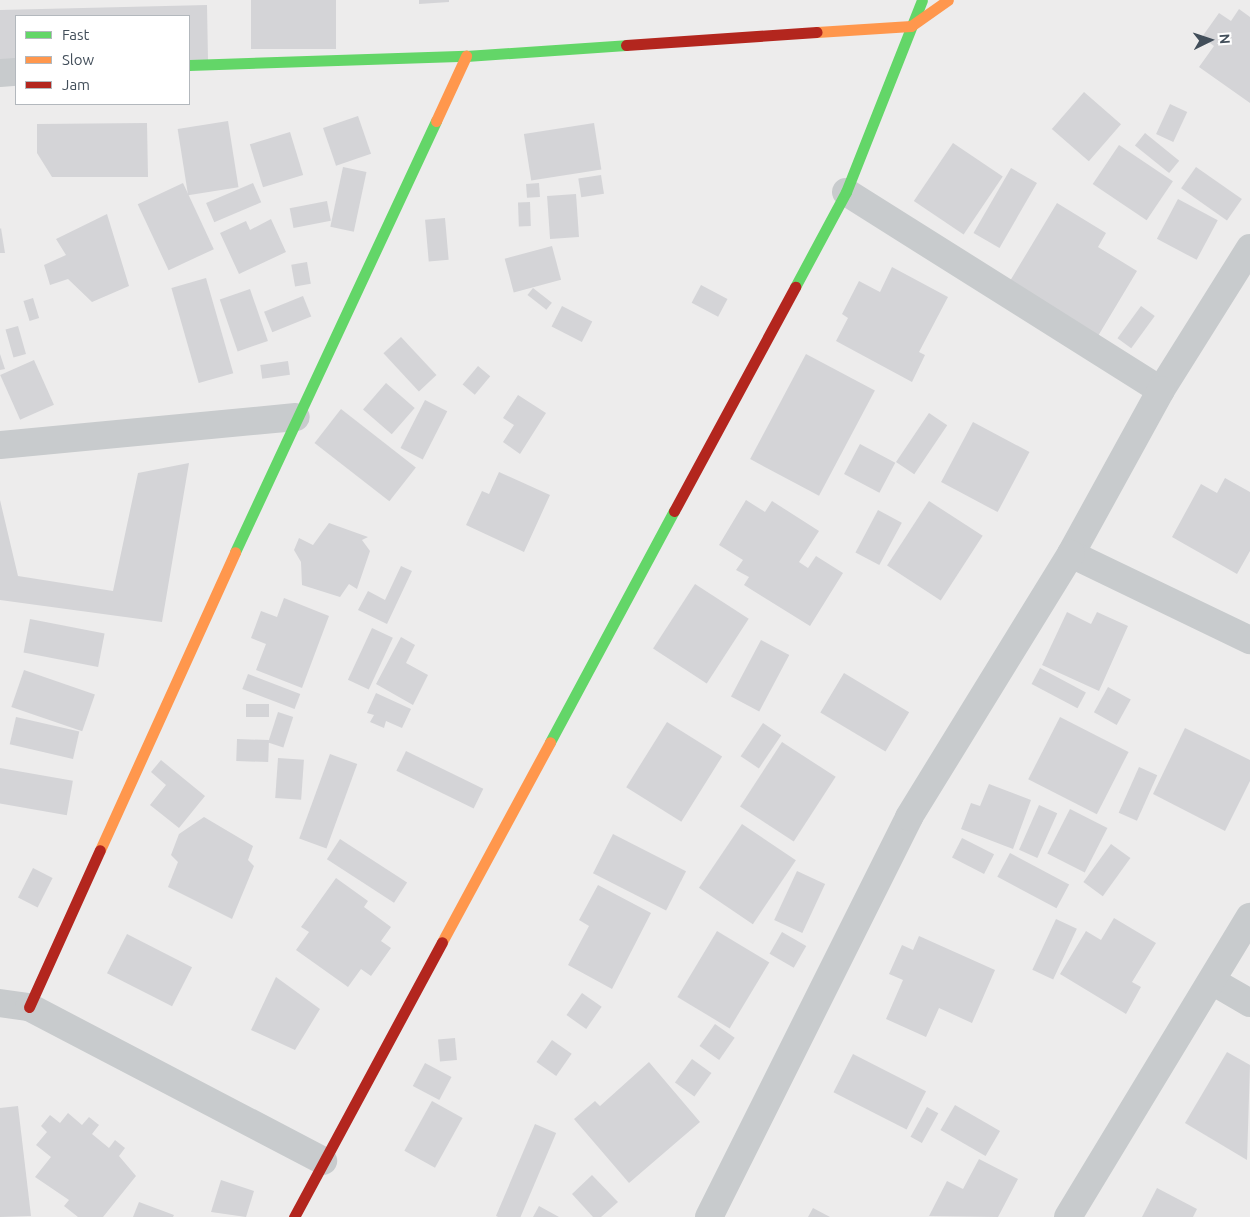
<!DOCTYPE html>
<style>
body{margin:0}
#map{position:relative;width:1250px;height:1217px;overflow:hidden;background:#edecec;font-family:Ubuntu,sans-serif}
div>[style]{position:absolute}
.building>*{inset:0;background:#d4d4d7;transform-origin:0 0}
.street>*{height:28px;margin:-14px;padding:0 14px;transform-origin:14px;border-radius:14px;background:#c8cbcd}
.fast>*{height:11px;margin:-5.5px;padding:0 5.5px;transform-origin:5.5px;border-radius:5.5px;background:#63d668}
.slow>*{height:11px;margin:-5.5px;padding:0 5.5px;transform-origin:5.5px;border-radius:5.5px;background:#ff974d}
.jam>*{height:11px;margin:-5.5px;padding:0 5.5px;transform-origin:5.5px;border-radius:5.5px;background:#b3261e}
span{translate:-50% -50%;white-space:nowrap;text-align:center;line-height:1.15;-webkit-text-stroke:4px #fff;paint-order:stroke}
.legend{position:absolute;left:15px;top:15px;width:175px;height:90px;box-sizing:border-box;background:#fff;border:1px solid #b3b8bd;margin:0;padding:6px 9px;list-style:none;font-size:15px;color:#424e5a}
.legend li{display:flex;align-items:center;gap:10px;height:25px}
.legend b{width:25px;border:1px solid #b3b8bd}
.north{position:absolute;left:1185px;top:15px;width:50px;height:50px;-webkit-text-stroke:4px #fff;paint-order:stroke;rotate:86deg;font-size:14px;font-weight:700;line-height:20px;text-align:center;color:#424e5a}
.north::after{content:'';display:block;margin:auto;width:18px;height:22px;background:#424e5a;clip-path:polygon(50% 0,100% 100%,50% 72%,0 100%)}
</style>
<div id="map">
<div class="building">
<div style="left:251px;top:0;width:85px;height:49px"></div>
<div style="clip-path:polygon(419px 0,449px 0,449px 2px,419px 4px)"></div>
<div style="clip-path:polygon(207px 5px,208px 60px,189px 60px,189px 16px,16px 16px,16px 64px,0 64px,0 10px)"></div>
<div style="clip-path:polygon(1239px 9px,1250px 17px,1250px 103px,1199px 67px,1214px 46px,1202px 37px,1219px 13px,1231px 21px)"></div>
<div style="left:1084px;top:92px;width:49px;height:49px;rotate:41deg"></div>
<div style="left:1170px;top:104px;width:19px;height:33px;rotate:25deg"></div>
<div style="left:358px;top:116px;width:40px;height:37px;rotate:71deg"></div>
<div style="left:228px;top:121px;width:67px;height:51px;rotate:81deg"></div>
<div style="clip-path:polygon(147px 123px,148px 177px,52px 177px,37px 153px,37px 124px)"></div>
<div style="left:594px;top:123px;width:47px;height:71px;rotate:81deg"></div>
<div style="left:290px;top:132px;width:45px;height:42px;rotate:73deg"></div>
<div style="left:1145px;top:133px;width:44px;height:16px;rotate:39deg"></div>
<div style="left:953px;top:143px;width:60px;height:70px;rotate:34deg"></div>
<div style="left:1119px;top:145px;width:65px;height:47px;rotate:34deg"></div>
<div style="left:343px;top:167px;width:24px;height:61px;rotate:12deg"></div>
<div style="left:1196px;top:167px;width:56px;height:26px;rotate:35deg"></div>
<div style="left:1011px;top:168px;width:30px;height:75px;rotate:30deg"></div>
<div style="left:601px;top:175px;width:19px;height:23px;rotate:81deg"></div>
<div style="left:183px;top:183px;width:73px;height:50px;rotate:65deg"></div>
<div style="left:253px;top:183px;width:21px;height:51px;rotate:67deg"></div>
<div style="left:539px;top:183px;width:14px;height:13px;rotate:86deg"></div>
<div style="left:576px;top:194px;width:43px;height:29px;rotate:86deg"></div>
<div style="left:1178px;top:199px;width:45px;height:45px;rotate:28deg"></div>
<div style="left:327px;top:201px;width:20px;height:38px;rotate:79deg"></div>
<div style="left:530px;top:202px;width:24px;height:12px;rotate:88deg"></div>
<div style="clip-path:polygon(1057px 203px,1106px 233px,1098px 247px,1137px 271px,1098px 336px,1010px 281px)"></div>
<div style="clip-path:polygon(107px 214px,129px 286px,92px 302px,68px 279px,50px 285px,44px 265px,66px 255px,56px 239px)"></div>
<div style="left:445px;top:218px;width:42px;height:20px;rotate:85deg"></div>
<div style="clip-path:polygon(271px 219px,286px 252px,239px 274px,220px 233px,246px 221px,250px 230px)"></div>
<div style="clip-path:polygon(1px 228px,5px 253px,0 253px,0 229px)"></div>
<div style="left:552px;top:246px;width:35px;height:49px;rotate:75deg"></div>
<div style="left:307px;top:262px;width:22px;height:16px;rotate:80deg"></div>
<div style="clip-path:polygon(892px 267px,948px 297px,919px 352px,925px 355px,912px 382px,836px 341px,848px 318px,842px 314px,859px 281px,880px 292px)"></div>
<div style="left:206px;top:278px;width:99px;height:36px;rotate:74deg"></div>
<div style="left:701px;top:285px;width:30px;height:20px;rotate:28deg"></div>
<div style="left:533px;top:288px;width:24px;height:9px;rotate:38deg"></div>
<div style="left:250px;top:289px;width:55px;height:32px;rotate:71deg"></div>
<div style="left:303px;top:296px;width:22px;height:42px;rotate:68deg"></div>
<div style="left:33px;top:298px;width:21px;height:10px;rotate:73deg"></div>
<div style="left:562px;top:306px;width:34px;height:23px;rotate:27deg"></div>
<div style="left:1141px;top:306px;width:17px;height:40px;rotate:36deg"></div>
<div style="left:18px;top:326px;width:29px;height:13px;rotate:74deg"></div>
<div style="left:401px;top:337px;width:52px;height:24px;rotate:47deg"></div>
<div style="clip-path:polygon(0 354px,5px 369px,0 370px)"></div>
<div style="left:806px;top:354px;width:78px;height:119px;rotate:28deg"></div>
<div style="left:34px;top:360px;width:49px;height:37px;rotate:66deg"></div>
<div style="left:288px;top:361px;width:14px;height:28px;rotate:82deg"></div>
<div style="left:478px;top:366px;width:16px;height:24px;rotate:40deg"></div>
<div style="left:386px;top:383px;width:38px;height:35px;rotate:41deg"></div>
<div style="clip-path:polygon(518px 395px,546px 413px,520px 454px,503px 442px,514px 425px,503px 418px)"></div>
<div style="left:425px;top:400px;width:25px;height:54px;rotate:27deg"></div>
<div style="left:341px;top:409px;width:95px;height:43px;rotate:38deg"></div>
<div style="left:929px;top:413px;width:22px;height:59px;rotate:34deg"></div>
<div style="left:973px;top:422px;width:64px;height:68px;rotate:28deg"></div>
<div style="left:860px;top:444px;width:40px;height:34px;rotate:28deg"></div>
<div style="clip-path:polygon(189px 463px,162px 622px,0 600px,0 500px,18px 576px,113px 591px,138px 473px)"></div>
<div style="clip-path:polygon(499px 472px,550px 495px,524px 552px,466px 525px,482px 491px,489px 494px)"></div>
<div style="clip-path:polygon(1225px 478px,1250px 492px,1250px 551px,1237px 574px,1172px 537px,1201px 484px,1217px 493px)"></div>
<div style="clip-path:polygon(746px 500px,765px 512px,772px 501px,819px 531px,799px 562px,808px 568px,816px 556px,843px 573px,810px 626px,744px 585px,749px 577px,736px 570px,743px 560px,719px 545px)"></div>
<div style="left:929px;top:501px;width:64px;height:77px;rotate:33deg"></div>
<div style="left:878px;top:510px;width:27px;height:48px;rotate:28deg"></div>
<div style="clip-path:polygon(329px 523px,368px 537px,362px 540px,370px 551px,357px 589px,349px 584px,340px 597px,302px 585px,301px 562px,294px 550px,299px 538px,313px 545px)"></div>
<div style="clip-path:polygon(401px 566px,412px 571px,387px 624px,358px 610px,368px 591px,385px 600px)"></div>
<div style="left:695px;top:584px;width:64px;height:77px;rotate:33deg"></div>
<div style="clip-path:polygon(284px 598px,329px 616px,302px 688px,256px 670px,266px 644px,251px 638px,261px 611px,277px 617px)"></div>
<div style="clip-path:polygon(1067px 612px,1091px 624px,1097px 612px,1128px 626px,1099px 691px,1042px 665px)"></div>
<div style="left:30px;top:619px;width:76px;height:34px;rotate:11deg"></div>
<div style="left:372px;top:628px;width:23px;height:57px;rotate:25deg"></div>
<div style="clip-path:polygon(401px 637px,415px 645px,406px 663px,428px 675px,413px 705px,376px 684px)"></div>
<div style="left:761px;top:640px;width:32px;height:64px;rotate:28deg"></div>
<div style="left:1040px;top:668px;width:52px;height:18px;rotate:28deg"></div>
<div style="left:24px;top:670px;width:75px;height:39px;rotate:19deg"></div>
<div style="left:844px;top:673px;width:76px;height:46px;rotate:31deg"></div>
<div style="left:248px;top:674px;width:56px;height:16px;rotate:21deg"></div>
<div style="left:1108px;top:687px;width:26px;height:29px;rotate:29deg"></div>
<div style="clip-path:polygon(376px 693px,411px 709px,402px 728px,386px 721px,384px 728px,370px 722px,374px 715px,367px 713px)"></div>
<div style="left:246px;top:704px;width:23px;height:13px"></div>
<div style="left:278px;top:712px;width:16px;height:32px;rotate:18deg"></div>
<div style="left:16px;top:717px;width:65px;height:28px;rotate:13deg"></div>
<div style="left:1060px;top:717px;width:77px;height:70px;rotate:27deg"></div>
<div style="left:667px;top:722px;width:65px;height:77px;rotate:32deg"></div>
<div style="left:763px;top:723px;width:22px;height:40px;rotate:34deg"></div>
<div style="clip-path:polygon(1185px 728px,1250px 760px,1250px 781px,1225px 831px,1153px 794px)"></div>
<div style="left:237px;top:739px;width:32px;height:22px;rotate:2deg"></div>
<div style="left:782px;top:742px;width:64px;height:77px;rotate:33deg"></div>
<div style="left:406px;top:751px;width:86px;height:22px;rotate:26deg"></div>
<div style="left:330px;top:754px;width:29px;height:90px;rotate:20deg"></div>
<div style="left:278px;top:758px;width:26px;height:40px;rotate:4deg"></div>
<div style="clip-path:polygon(161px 760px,205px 796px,179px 828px,150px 805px,166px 785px,151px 772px)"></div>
<div style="left:1139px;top:767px;width:20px;height:50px;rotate:24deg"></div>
<div style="left:0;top:768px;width:74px;height:35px;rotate:10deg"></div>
<div style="clip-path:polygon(989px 784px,1031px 800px,1013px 849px,961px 829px,971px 803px,980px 806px)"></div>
<div style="left:1039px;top:805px;width:20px;height:49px;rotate:24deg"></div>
<div style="left:1070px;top:809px;width:42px;height:50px;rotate:27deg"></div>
<div style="clip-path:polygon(204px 817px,253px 846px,248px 860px,254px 866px,232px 919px,168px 887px,178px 862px,171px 855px,179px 834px)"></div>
<div style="left:742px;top:824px;width:65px;height:77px;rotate:34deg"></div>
<div style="left:613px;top:834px;width:82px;height:44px;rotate:27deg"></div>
<div style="left:962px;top:838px;width:36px;height:22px;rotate:27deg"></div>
<div style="left:340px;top:839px;width:80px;height:24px;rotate:33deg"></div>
<div style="left:1111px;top:844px;width:24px;height:47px;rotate:36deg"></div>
<div style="left:1010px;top:853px;width:67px;height:27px;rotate:28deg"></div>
<div style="left:33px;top:868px;width:22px;height:33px;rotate:27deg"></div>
<div style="left:797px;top:871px;width:31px;height:54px;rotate:25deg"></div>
<div style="clip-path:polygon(336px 878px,368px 901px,364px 907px,391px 927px,381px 941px,391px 948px,371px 976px,361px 969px,348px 987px,296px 950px,309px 932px,301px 927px)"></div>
<div style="clip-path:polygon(598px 885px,651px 913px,612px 989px,568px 965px,589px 926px,579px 920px)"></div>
<div style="clip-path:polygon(1114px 918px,1156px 943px,1132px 982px,1141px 987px,1126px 1014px,1060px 974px,1086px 931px,1101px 940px)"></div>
<div style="left:1056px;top:919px;width:23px;height:56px;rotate:25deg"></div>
<div style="left:717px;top:931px;width:61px;height:77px;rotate:31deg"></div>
<div style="left:782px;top:932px;width:28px;height:25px;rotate:30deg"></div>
<div style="left:127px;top:934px;width:73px;height:44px;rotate:27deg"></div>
<div style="clip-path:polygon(919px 936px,995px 970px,972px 1023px,939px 1008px,926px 1037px,886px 1019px,903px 980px,889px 974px,902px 945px,913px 950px)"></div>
<div style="clip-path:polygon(276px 977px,320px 1009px,295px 1050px,251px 1030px)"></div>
<div style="left:582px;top:993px;width:24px;height:27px;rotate:35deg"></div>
<div style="left:715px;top:1024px;width:24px;height:27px;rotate:35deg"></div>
<div style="left:455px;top:1038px;width:22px;height:17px;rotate:85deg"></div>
<div style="left:552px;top:1040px;width:24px;height:27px;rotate:35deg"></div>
<div style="clip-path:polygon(1227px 1052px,1250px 1065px,1247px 1160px,1185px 1123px)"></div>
<div style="left:853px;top:1054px;width:82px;height:43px;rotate:27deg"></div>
<div style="left:692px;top:1059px;width:24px;height:29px;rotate:36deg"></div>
<div style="clip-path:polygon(649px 1062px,700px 1122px,629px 1183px,574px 1119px,595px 1101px,600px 1106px)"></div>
<div style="left:425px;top:1063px;width:30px;height:26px;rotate:28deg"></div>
<div style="left:432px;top:1101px;width:35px;height:57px;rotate:29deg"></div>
<div style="left:955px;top:1105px;width:52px;height:29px;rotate:30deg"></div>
<div style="clip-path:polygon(18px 1106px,31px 1216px,0 1217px,0 1108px)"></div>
<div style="left:927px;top:1107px;width:13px;height:34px;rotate:29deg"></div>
<div style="clip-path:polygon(68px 1113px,82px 1125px,89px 1117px,99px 1125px,92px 1134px,109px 1148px,115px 1140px,125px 1148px,119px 1156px,136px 1176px,103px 1217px,78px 1217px,64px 1206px,69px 1200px,35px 1177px,51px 1157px,36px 1145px,47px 1132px,41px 1126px,50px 1115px,60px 1123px)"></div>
<div style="left:535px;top:1124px;width:23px;height:100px;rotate:23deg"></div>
<div style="clip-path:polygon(979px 1159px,1018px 1179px,998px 1217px,929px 1216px,947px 1181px,963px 1189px)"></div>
<div style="clip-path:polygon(592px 1175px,618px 1202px,601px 1217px,593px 1217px,572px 1194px)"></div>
<div style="clip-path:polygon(221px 1180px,254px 1191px,246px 1217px,211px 1212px)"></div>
<div style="clip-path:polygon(1157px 1188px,1197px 1209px,1193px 1217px,1142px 1217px)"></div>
<div style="clip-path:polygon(139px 1202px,174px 1215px,173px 1217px,133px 1217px)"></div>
<div style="clip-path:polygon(539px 1206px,559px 1217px,533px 1217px)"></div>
<div style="clip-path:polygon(813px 1208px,830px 1217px,808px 1217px)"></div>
</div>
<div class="street">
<div style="left:0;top:73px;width:16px;rotate:-4deg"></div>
<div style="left:846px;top:192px;width:372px;rotate:32.2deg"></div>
<div style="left:1250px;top:248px;width:168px;rotate:122.1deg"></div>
<div style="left:1161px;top:390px;width:187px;rotate:118.8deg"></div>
<div style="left:1071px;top:554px;width:199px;rotate:25.7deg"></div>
<div style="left:0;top:445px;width:297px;rotate:-5.4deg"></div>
<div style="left:1212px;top:981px;width:44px;rotate:30.1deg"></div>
<div style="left:0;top:1003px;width:29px;rotate:8deg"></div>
<div style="left:29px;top:1007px;width:332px;rotate:27.6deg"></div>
<div style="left:709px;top:1217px;width:447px;rotate:-63.4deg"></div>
<div style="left:909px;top:817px;width:309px;rotate:-58.4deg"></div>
<div style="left:1068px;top:1217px;width:351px;rotate:-58.8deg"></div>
</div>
<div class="fast">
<div style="left:189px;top:65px;width:277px;rotate:-1.9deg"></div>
<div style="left:466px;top:56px;width:160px;rotate:-3.9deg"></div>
<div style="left:795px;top:287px;width:108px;rotate:-61.8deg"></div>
<div style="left:846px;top:192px;width:206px;rotate:-68.4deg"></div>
<div style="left:235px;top:552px;width:476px;rotate:-65deg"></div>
<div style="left:550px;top:742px;width:262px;rotate:-61.8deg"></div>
</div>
<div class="slow">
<div style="left:817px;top:32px;width:94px;rotate:-3.7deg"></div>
<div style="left:911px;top:26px;width:45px;rotate:-35.1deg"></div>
<div style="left:436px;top:121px;width:72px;rotate:-65.2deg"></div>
<div style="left:100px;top:850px;width:327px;rotate:-65.6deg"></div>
<div style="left:442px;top:942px;width:227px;rotate:-61.6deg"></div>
</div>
<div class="jam">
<div style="left:626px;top:45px;width:191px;rotate:-3.9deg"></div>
<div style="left:674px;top:511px;width:255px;rotate:-61.6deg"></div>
<div style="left:29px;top:1007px;width:172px;rotate:-65.7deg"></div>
<div style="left:294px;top:1217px;width:312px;rotate:-61.7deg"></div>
</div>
<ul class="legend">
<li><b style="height:6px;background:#63d668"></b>Fast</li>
<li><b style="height:6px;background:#ff974d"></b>Slow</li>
<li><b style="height:6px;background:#b3261e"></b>Jam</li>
</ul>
<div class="north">N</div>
</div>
